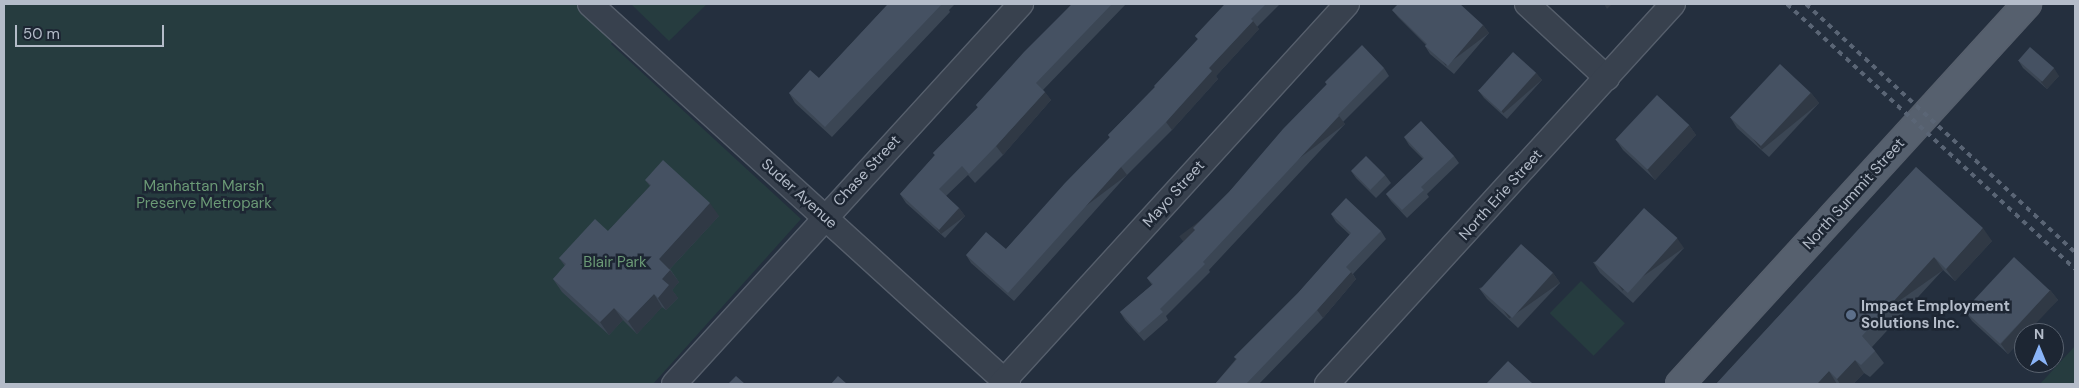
<!DOCTYPE html>
<style>
body{margin:0}
#map{position:relative;width:2079px;height:388px;overflow:hidden;background:#242f3e;font-family:"DM Sans",sans-serif}
div>[style]{position:absolute}
.green>*{inset:0;background:#263c3f;transform-origin:0 0}
.roads{filter:drop-shadow(1px 0 #565f6c) drop-shadow(-1px 0 #565f6c) drop-shadow(0 1px #565f6c) drop-shadow(0 -1px #565f6c)}
.minor>*{height:24px;margin:-12px;padding:0 12px;transform-origin:12px;border-radius:12px;background:#38414e}
.major>*{height:28px;margin:-14px;padding:0 14px;transform-origin:14px;border-radius:14px;background:#56606e}
.rail>*{height:4px;margin-top:-2px;transform-origin:0;background:repeating-linear-gradient(90deg,#5a6575 0 5px,transparent 0 10px)}
.wall>*{inset:0;background:#3b4654}
.shaded-wall>*{inset:0;background:#303945;transform-origin:0 0}
.building>*{inset:0;background:#455162;transform-origin:0 0}
.dots>*{width:14px;height:14px;translate:-50% -50%;box-sizing:border-box;border:2px solid #1d2633;border-radius:50%}
span{translate:-50% -50%;white-space:nowrap;text-align:center;line-height:1.15;-webkit-text-stroke:5px #1d2633;paint-order:stroke}
.street-label{font-size:15px;color:#b4bcc9}
.park-label{font-size:15px;color:#6b9a76}
.poi-label{font-size:15px;color:#b4bcc9;font-weight:700}
.left{translate:0 -50%;text-align:left}
.frame{position:absolute;inset:0;border:5px solid #b4bcc9;pointer-events:none}
.north{position:absolute;left:2014px;top:323px;width:50px;height:50px;box-sizing:border-box;background:#1d2633;border:1px solid #59626f;border-radius:50%;rotate:0deg;font-size:14px;font-weight:700;line-height:20px;text-align:center;color:#b4bcc9}
.north::after{content:'';display:block;margin:auto;width:18px;height:22px;background:#8ab4f8;clip-path:polygon(50% 0,100% 100%,50% 72%,0 100%)}
.scale{position:absolute;left:15px;top:25px;width:149px;height:22px;box-sizing:border-box;border:2px solid #b4bcc9;border-top:0;padding-left:6px;font-size:15px;line-height:18px;white-space:nowrap;color:#b4bcc9;-webkit-text-stroke:4px #1d2633;paint-order:stroke}
</style>
<div id="map">
<div class="green">
<div style="clip-path:polygon(4px 4px,590px 4px,621px 32px,611px 44px,801px 219px,653px 384px,4px 384px)"></div>
<div style="clip-path:polygon(631px 4px,707px 4px,669px 41px)"></div>
<div style="left:1581px;top:281px;width:61px;height:45px;rotate:44deg"></div>
<div style="clip-path:polygon(2075px 346px,2075px 384px,2040px 384px)"></div>
</div>
<div class="roads">
<div class="minor">
<div style="left:590px;top:4px;width:565px;rotate:42.27deg"></div>
<div style="left:1527px;top:4px;width:109px;rotate:42.8deg"></div>
<div style="left:674px;top:384px;width:515px;rotate:-47.6deg"></div>
<div style="left:1001px;top:384px;width:514px;rotate:-47.68deg"></div>
<div style="left:1327px;top:384px;width:514px;rotate:-47.68deg"></div>
</div>
<div class="major">
<div style="left:1680px;top:384px;width:515px;rotate:-47.6deg"></div>
</div>
</div>
<div class="rail">
<div style="left:1787px;top:4px;width:391px;rotate:42.6deg"></div>
<div style="left:1806px;top:4px;width:366px;rotate:42.7deg"></div>
</div>
<div class="wall">
<div style="clip-path:polygon(888px 4px,955px 4px,949px 10px,950px 12px,832px 137px,795px 103px,789px 93px,819px 78px)"></div>
<div style="clip-path:polygon(1070px 4px,1126px 4px,1043px 90px,1051px 100px,1003px 155px,975px 183px,968px 175px,946px 196px,959px 208px,965px 216px,945px 238px,906px 203px,900px 194px,935px 155px,933px 153px,978px 108px,976px 105px,1071px 5px)"></div>
<div style="clip-path:polygon(1225px 4px,1280px 4px,1257px 27px,1259px 29px,1216px 76px,1218px 79px,1172px 130px,1127px 175px,1014px 301px,971px 263px,966px 255px,1006px 249px,1110px 138px,1108px 135px,1155px 87px,1198px 39px,1195px 36px)"></div>
<div style="clip-path:polygon(1392px 10px,1483px 25px,1489px 33px,1454px 74px,1430px 54px,1425px 46px,1426px 45px,1398px 17px)"></div>
<div style="clip-path:polygon(2018px 60px,2059px 76px,2047px 89px,2023px 68px)"></div>
<div style="clip-path:polygon(1384px 68px,1389px 76px,1343px 122px,1345px 124px,1209px 270px,1210px 272px,1166px 316px,1168px 320px,1144px 341px,1125px 320px,1120px 312px,1152px 285px,1147px 278px,1195px 230px,1193px 228px,1229px 192px,1327px 85px,1325px 82px)"></div>
<div style="clip-path:polygon(1536px 73px,1542px 80px,1507px 119px,1484px 98px,1478px 90px)"></div>
<div style="clip-path:polygon(1811px 93px,1819px 103px,1769px 157px,1737px 128px,1730px 117px)"></div>
<div style="clip-path:polygon(1689px 125px,1696px 135px,1655px 180px,1623px 150px,1616px 140px)"></div>
<div style="clip-path:polygon(1404px 137px,1454px 156px,1459px 163px,1427px 194px,1429px 197px,1407px 218px,1391px 201px,1386px 194px,1423px 159px,1409px 145px)"></div>
<div style="clip-path:polygon(1916px 167px,1992px 241px,1955px 281px,1943px 270px,1872px 347px,1884px 363px,1870px 377px,1864px 373px,1853px 384px,1716px 384px)"></div>
<div style="clip-path:polygon(1351px 171px,1385px 175px,1391px 183px,1376px 198px,1356px 178px)"></div>
<div style="clip-path:polygon(645px 180px,719px 216px,670px 269px,679px 282px,672px 290px,678px 298px,666px 310px,662px 307px,637px 334px,623px 320px,609px 335px,562px 292px,553px 279px,565px 266px,559px 258px,608px 231px,650px 186px)"></div>
<div style="clip-path:polygon(1331px 214px,1381px 231px,1386px 239px,1353px 274px,1356px 279px,1323px 318px,1259px 384px,1215px 384px,1236px 359px,1234px 357px,1298px 293px,1350px 235px,1336px 222px)"></div>
<div style="clip-path:polygon(1684px 248px,1633px 303px,1600px 273px,1593px 262px)"></div>
<div style="clip-path:polygon(1553px 273px,1560px 283px,1518px 328px,1487px 299px,1479px 288px)"></div>
<div style="clip-path:polygon(2050px 290px,2058px 300px,2024px 333px,2024px 337px,2008px 354px,1972px 321px,1965px 311px)"></div>
</div>
<div class="shaded-wall">
<div style="clip-path:polygon(1604px 4px,1612px 4px,1607px 9px)"></div>
<div style="clip-path:polygon(1253px 21px,1259px 29px,1216px 76px,1218px 79px,1172px 130px,1166px 122px,1209px 68px)"></div>
<div style="left:1483px;top:25px;width:10px;height:54px;rotate:53deg"></div>
<div style="clip-path:polygon(2054px 68px,2059px 76px,2047px 89px,2041px 82px)"></div>
<div style="left:1536px;top:73px;width:9px;height:51px;rotate:49deg"></div>
<div style="clip-path:polygon(1045px 92px,1051px 100px,1003px 155px,996px 146px)"></div>
<div style="left:1811px;top:93px;width:13px;height:74px;rotate:51deg"></div>
<div style="left:1339px;top:116px;width:10px;height:200px;rotate:53deg"></div>
<div style="clip-path:polygon(1689px 125px,1696px 135px,1655px 180px,1647px 169px)"></div>
<div style="left:1121px;top:167px;width:10px;height:169px;rotate:53deg"></div>
<div style="clip-path:polygon(710px 203px,719px 216px,667px 272px,659px 259px)"></div>
<div style="left:959px;top:208px;width:10px;height:30px;rotate:53deg"></div>
<div style="clip-path:polygon(1983px 228px,1992px 241px,1955px 281px,1946px 269px)"></div>
<div style="left:1677px;top:238px;width:12px;height:75px;rotate:55deg"></div>
<div style="left:1934px;top:257px;width:16px;height:107px;rotate:55deg"></div>
<div style="clip-path:polygon(670px 270px,679px 282px,672px 290px,678px 298px,666px 310px,658px 298px,662px 279px)"></div>
<div style="clip-path:polygon(1351px 272px,1356px 279px,1323px 318px,1317px 310px)"></div>
<div style="left:1553px;top:273px;width:12px;height:62px;rotate:55deg"></div>
<div style="clip-path:polygon(2050px 290px,2058px 300px,2027px 333px,2024px 333px,2024px 337px,2008px 354px,2001px 344px)"></div>
<div style="clip-path:polygon(654px 294px,662px 307px,637px 334px,628px 321px)"></div>
<div style="clip-path:polygon(614px 308px,623px 320px,609px 335px,600px 322px)"></div>
<div style="clip-path:polygon(1855px 360px,1864px 373px,1853px 384px,1840px 384px,1837px 379px)"></div>
<div style="clip-path:polygon(1829px 371px,1837px 384px,1817px 384px)"></div>
</div>
<div class="building">
<div style="clip-path:polygon(888px 4px,942px 4px,825px 127px,789px 93px,810px 70px,819px 78px)"></div>
<div style="clip-path:polygon(1070px 4px,1112px 4px,1036px 83px,1045px 92px,996px 146px,969px 174px,962px 166px,939px 189px,959px 208px,939px 230px,900px 194px,935px 155px,933px 153px,978px 107px,976px 105px,1024px 52px,1071px 5px)"></div>
<div style="clip-path:polygon(1225px 4px,1266px 4px,1251px 19px,1253px 21px,1209px 68px,1212px 71px,1166px 122px,1121px 167px,1008px 293px,966px 255px,986px 232px,1006px 249px,1065px 183px,1110px 137px,1108px 135px,1155px 87px,1154px 86px,1198px 39px,1195px 36px)"></div>
<div style="clip-path:polygon(1398px 4px,1460px 4px,1483px 25px,1448px 66px,1425px 46px,1427px 44px,1392px 10px)"></div>
<div style="clip-path:polygon(1362px 45px,1384px 68px,1338px 115px,1339px 116px,1203px 262px,1205px 264px,1160px 309px,1163px 312px,1139px 333px,1120px 312px,1153px 284px,1147px 278px,1195px 230px,1193px 228px,1229px 192px,1283px 129px,1327px 84px,1325px 82px)"></div>
<div style="left:2030px;top:47px;width:32px;height:18px;rotate:41deg"></div>
<div style="left:1513px;top:52px;width:31px;height:52px;rotate:42deg"></div>
<div style="left:1780px;top:64px;width:42px;height:73px;rotate:43deg"></div>
<div style="left:1657px;top:95px;width:44px;height:61px;rotate:43deg"></div>
<div style="clip-path:polygon(1421px 121px,1454px 156px,1421px 187px,1424px 190px,1402px 210px,1386px 194px,1424px 158px,1404px 137px)"></div>
<div style="left:1366px;top:156px;width:27px;height:21px;rotate:45deg"></div>
<div style="clip-path:polygon(663px 160px,710px 203px,659px 259px,670px 270px,662px 279px,669px 285px,658px 298px,654px 294px,628px 321px,614px 308px,600px 322px,553px 279px,566px 264px,559px 258px,595px 219px,608px 231px,651px 185px,645px 180px)"></div>
<div style="clip-path:polygon(1916px 167px,1983px 228px,1946px 269px,1934px 257px,1862px 336px,1875px 351px,1861px 365px,1855px 360px,1837px 379px,1829px 371px,1817px 384px,1716px 384px)"></div>
<div style="clip-path:polygon(1346px 198px,1381px 231px,1346px 267px,1351px 272px,1317px 310px,1246px 384px,1215px 384px,1237px 359px,1234px 357px,1298px 293px,1351px 233px,1331px 214px)"></div>
<div style="left:1644px;top:208px;width:45px;height:74px;rotate:42deg"></div>
<div style="left:1521px;top:244px;width:43px;height:61px;rotate:42deg"></div>
<div style="left:2014px;top:257px;width:49px;height:73px;rotate:43deg"></div>
<div style="clip-path:polygon(1508px 361px,1533px 384px,1486px 384px)"></div>
<div style="clip-path:polygon(736px 376px,745px 384px,728px 384px)"></div>
<div style="clip-path:polygon(838px 376px,847px 384px,831px 384px)"></div>
</div>
<div class="dots">
<div style="left:1851px;top:315px;background:#5c6f8a"></div>
</div>
<div class="street-label">
<span style="left:867px;top:171px;rotate:-47deg">Chase Street</span>
<span style="left:799px;top:194px;rotate:42deg">Suder Avenue</span>
<span style="left:1174px;top:194px;rotate:-48deg">Mayo Street</span>
<span style="left:1854px;top:194px;rotate:-48deg">North Summit Street</span>
<span style="left:1501px;top:195px;rotate:-48deg">North Erie Street</span>
</div>
<div class="park-label">
<span style="left:204px;top:195px">Manhattan Marsh<br>Preserve Metropark</span>
<span style="left:615px;top:263px">Blair Park</span>
</div>
<div class="poi-label">
<span class="left" style="left:1861px;top:315px">Impact Employment<br>Solutions Inc.</span>
</div>
<div class="frame"></div>
<div class="north">N</div>
<div class="scale">50 m</div>
</div>
